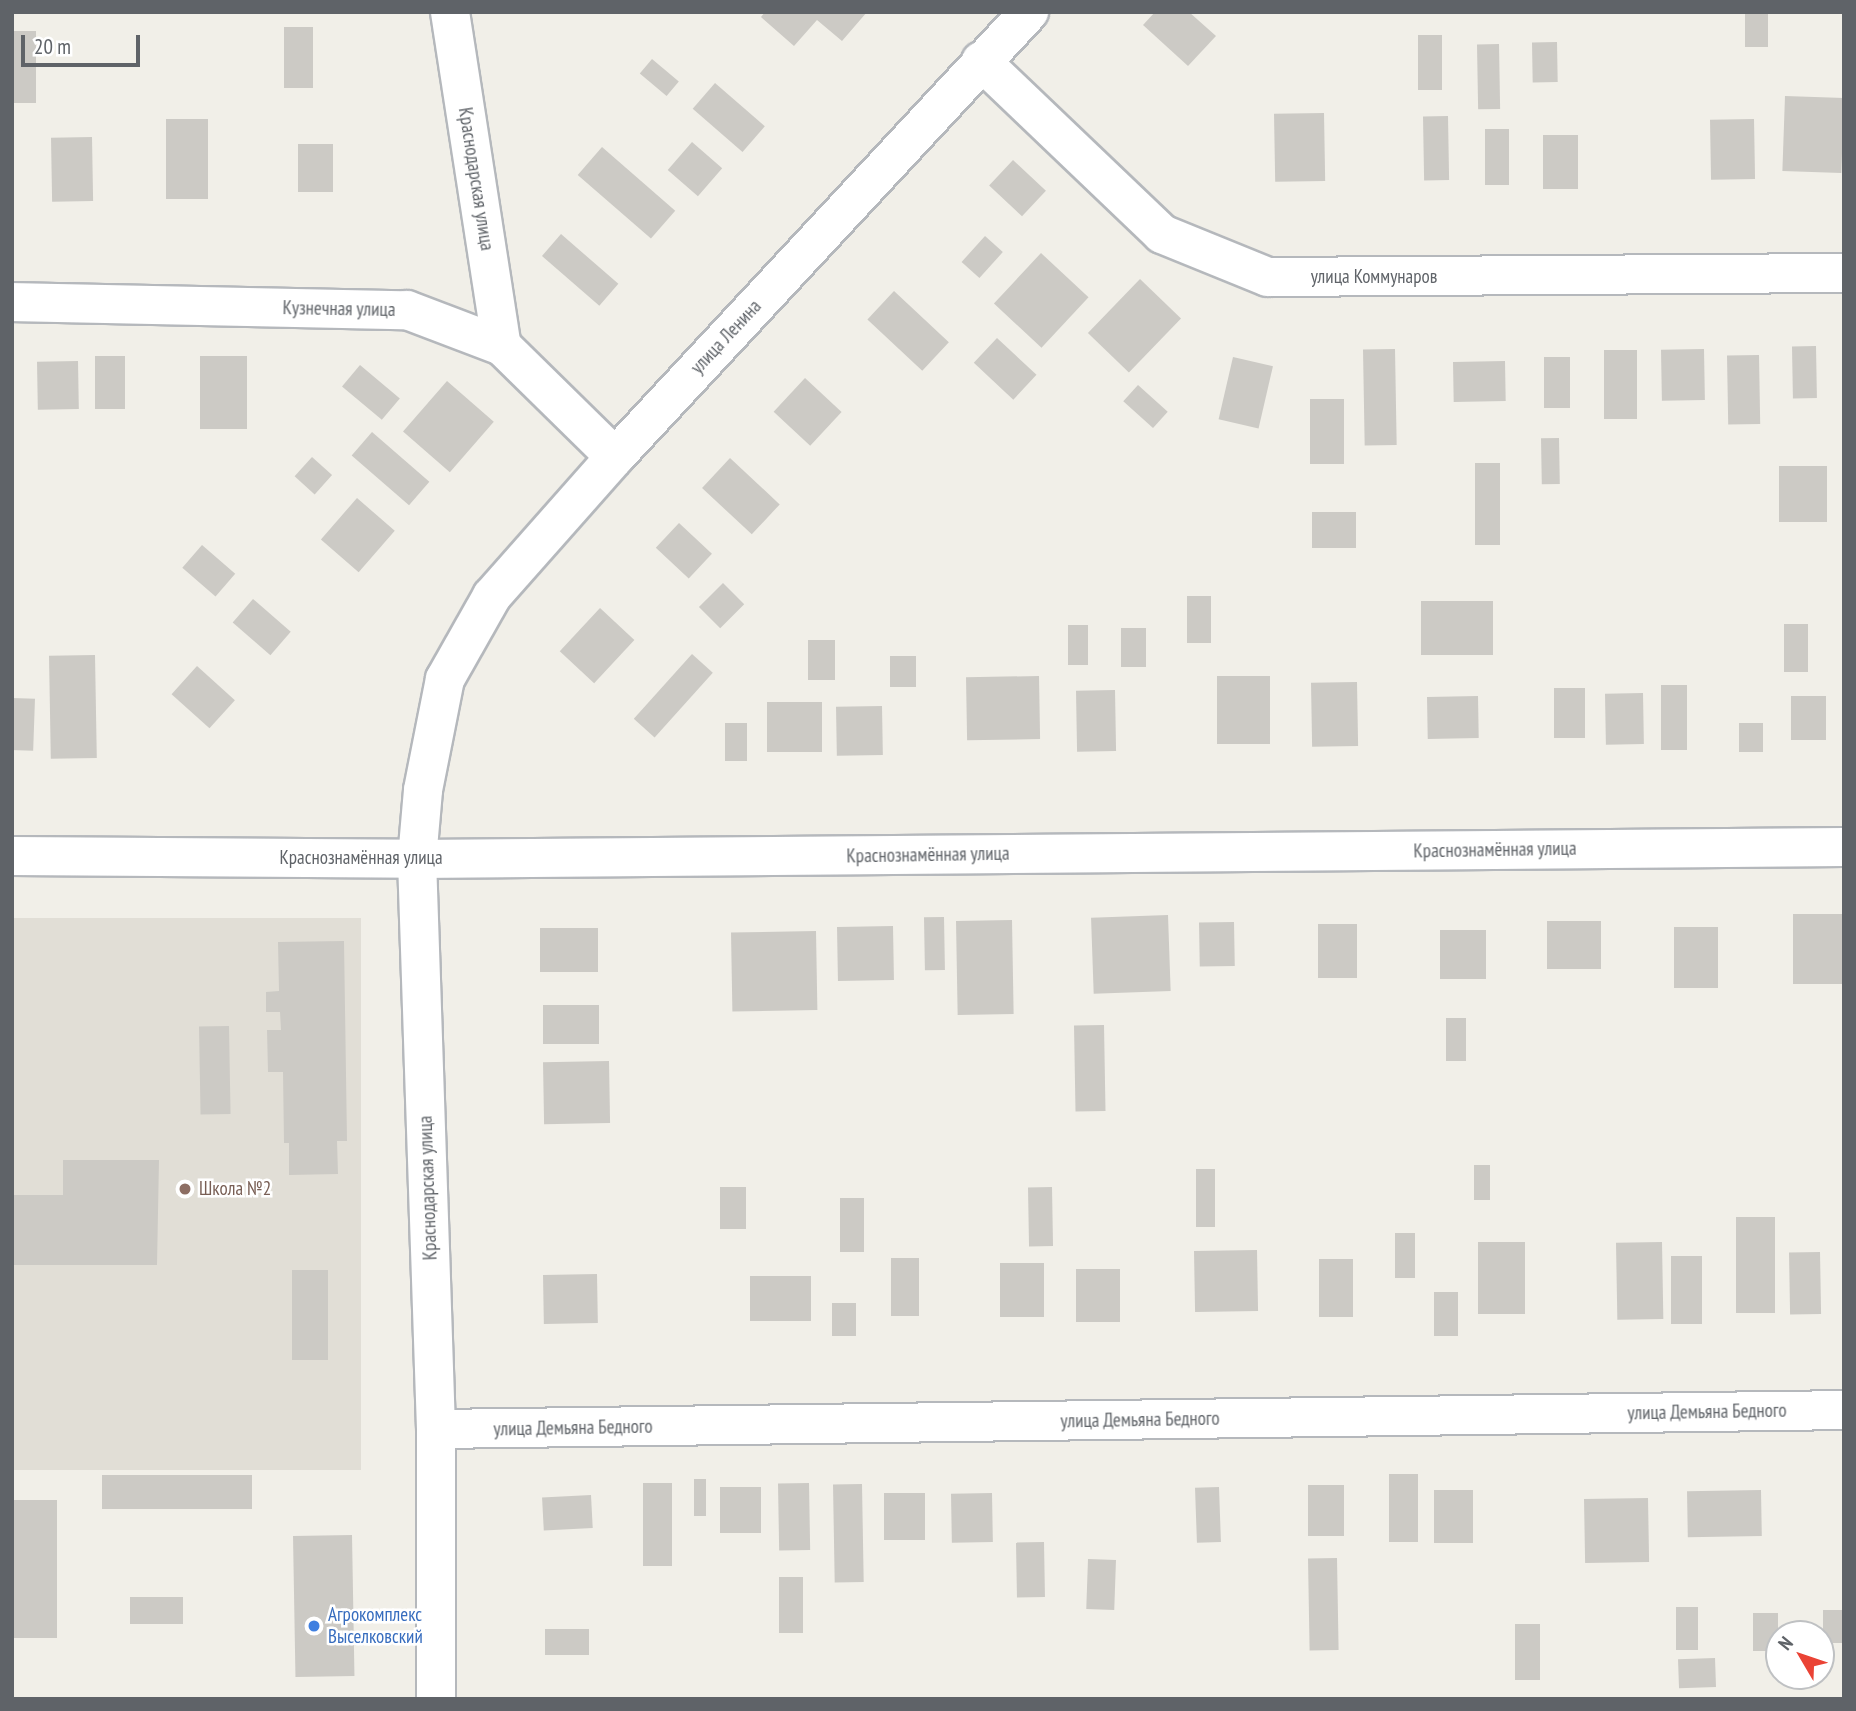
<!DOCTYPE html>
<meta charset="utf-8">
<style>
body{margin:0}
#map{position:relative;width:1856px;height:1711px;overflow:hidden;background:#f1efe8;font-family:"PT Sans Narrow",sans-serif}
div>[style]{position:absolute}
.education>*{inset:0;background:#e1ded6;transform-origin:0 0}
.building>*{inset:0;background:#cccac5;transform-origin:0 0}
.roads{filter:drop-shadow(2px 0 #b5b8bc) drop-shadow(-2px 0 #b5b8bc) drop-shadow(0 2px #b5b8bc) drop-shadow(0 -2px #b5b8bc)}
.minor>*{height:38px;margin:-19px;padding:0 19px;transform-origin:19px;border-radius:19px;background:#fff}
.dots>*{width:19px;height:19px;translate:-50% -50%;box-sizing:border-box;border:4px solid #fff;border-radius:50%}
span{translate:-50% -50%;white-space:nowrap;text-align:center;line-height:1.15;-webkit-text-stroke:5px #fff;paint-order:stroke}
.street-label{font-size:19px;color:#5f6368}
.education-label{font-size:19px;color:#785e54}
.left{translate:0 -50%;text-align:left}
.shop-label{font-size:19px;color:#366cbe}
.frame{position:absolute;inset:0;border:14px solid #5f6368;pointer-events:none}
.north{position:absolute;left:1765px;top:1620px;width:70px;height:70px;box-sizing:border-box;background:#fff;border:2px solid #bfc1c3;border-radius:50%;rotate:309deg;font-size:19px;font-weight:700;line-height:28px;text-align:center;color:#5f6368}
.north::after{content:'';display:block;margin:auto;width:24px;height:32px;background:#ea4335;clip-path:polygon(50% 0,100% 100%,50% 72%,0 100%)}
.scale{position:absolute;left:21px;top:35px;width:119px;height:32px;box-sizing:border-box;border:4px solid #5f6368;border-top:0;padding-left:9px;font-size:21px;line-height:24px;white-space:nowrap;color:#5f6368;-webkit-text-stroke:5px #fff;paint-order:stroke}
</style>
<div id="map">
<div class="education">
<div style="left:12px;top:918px;width:349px;height:552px"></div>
</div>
<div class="building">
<div style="clip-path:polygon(765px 12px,867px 12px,842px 41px,817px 20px,794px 46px,761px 17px)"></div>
<div style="clip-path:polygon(1155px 12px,1189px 12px,1216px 36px,1188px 66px,1143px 25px)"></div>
<div style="left:1745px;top:12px;width:23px;height:35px"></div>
<div style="left:284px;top:27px;width:29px;height:61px"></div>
<div style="left:12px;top:31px;width:24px;height:72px"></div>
<div style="left:1418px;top:35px;width:24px;height:55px"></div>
<div style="left:1557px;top:42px;width:40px;height:25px;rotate:89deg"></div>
<div style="left:1499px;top:44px;width:65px;height:22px;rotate:89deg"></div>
<div style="left:652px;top:59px;width:35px;height:19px;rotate:40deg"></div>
<div style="left:715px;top:83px;width:66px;height:34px;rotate:41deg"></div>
<div style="left:1785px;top:96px;width:59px;height:75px;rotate:2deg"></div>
<div style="left:1324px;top:113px;width:68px;height:50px;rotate:89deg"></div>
<div style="left:1448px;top:116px;width:64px;height:25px;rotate:89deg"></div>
<div style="left:166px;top:119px;width:42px;height:80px"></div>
<div style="left:1754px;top:119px;width:60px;height:44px;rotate:89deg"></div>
<div style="left:1509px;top:129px;width:56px;height:24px;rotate:90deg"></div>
<div style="left:1543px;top:135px;width:35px;height:54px"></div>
<div style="left:92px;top:137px;width:64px;height:41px;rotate:89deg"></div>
<div style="left:692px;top:142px;width:40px;height:37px;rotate:41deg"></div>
<div style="left:298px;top:144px;width:35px;height:48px"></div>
<div style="left:602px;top:147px;width:97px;height:37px;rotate:41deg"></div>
<div style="left:1013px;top:160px;width:45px;height:35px;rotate:43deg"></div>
<div style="left:561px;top:234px;width:76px;height:29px;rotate:41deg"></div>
<div style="left:985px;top:236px;width:24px;height:35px;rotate:42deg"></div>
<div style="left:1041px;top:253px;width:65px;height:69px;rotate:43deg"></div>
<div style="left:1140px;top:279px;width:57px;height:75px;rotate:44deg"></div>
<div style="left:894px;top:291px;width:75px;height:39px;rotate:43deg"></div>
<div style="left:997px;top:338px;width:54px;height:34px;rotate:43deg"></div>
<div style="left:1816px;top:346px;width:52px;height:24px;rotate:89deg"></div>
<div style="left:1395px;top:349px;width:96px;height:32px;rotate:89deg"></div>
<div style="left:1704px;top:349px;width:51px;height:43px;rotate:89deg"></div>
<div style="left:1604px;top:350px;width:33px;height:69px"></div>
<div style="left:1759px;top:355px;width:69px;height:32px;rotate:89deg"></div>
<div style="left:125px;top:356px;width:53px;height:30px;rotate:90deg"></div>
<div style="left:200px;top:356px;width:47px;height:73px"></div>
<div style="left:1233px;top:357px;width:41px;height:64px;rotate:13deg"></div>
<div style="left:1544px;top:357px;width:26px;height:51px"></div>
<div style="left:78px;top:361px;width:48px;height:41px;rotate:89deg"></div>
<div style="left:1505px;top:361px;width:40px;height:52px;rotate:89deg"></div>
<div style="left:360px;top:365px;width:52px;height:28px;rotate:40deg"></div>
<div style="left:805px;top:378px;width:50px;height:46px;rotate:43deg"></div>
<div style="left:447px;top:381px;width:62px;height:67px;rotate:41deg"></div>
<div style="left:1138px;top:385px;width:40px;height:22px;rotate:42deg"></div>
<div style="left:1344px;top:399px;width:65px;height:34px;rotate:90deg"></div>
<div style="left:372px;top:432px;width:76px;height:31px;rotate:41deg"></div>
<div style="left:1559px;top:438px;width:46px;height:18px;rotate:89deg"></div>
<div style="left:312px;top:457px;width:27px;height:26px;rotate:42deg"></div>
<div style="left:730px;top:458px;width:68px;height:41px;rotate:43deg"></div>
<div style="left:1475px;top:463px;width:25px;height:82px"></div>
<div style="left:1779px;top:466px;width:48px;height:56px"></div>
<div style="left:357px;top:498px;width:50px;height:55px;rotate:41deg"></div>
<div style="left:1356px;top:512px;width:36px;height:44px;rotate:90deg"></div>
<div style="left:679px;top:523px;width:45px;height:34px;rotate:43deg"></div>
<div style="left:202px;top:545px;width:44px;height:30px;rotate:41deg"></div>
<div style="left:723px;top:583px;width:30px;height:34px;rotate:45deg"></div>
<div style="left:1187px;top:596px;width:24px;height:47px"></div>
<div style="left:253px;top:599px;width:50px;height:31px;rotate:41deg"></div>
<div style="left:1493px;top:601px;width:54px;height:72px;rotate:90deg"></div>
<div style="left:600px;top:608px;width:47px;height:59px;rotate:43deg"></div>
<div style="left:1784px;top:624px;width:24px;height:48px"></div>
<div style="left:1068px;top:625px;width:20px;height:40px"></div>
<div style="left:1121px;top:628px;width:25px;height:39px"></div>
<div style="left:808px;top:640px;width:27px;height:40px"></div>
<div style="left:692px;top:654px;width:28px;height:87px;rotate:42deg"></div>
<div style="left:95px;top:655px;width:103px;height:46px;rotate:89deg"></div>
<div style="left:890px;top:656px;width:26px;height:31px"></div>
<div style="left:197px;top:666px;width:51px;height:38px;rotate:42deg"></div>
<div style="left:1039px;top:676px;width:63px;height:73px;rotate:89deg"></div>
<div style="left:1270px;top:676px;width:68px;height:53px;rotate:90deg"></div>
<div style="left:1357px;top:682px;width:64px;height:46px;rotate:89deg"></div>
<div style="left:1661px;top:685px;width:26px;height:65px"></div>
<div style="left:1554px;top:688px;width:31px;height:50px"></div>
<div style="left:1115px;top:690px;width:61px;height:39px;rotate:89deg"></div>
<div style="left:1643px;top:693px;width:51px;height:38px;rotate:89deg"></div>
<div style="left:1478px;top:696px;width:42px;height:51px;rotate:89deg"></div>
<div style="left:1791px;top:696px;width:35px;height:44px"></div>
<div style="left:12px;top:698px;width:23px;height:52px;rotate:2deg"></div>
<div style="left:822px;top:702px;width:50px;height:55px;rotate:90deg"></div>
<div style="left:882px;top:706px;width:49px;height:46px;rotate:89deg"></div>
<div style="left:725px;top:723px;width:22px;height:38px"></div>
<div style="left:1739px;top:723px;width:24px;height:29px"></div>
<div style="left:1844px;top:914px;width:70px;height:51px;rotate:90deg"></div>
<div style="left:1168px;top:915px;width:76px;height:77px;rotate:88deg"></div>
<div style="left:944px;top:917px;width:53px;height:20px;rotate:89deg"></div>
<div style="left:1012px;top:920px;width:94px;height:56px;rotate:89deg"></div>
<div style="left:1547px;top:921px;width:54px;height:48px"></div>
<div style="left:1234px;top:922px;width:44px;height:35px;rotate:89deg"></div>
<div style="left:1357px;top:924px;width:54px;height:39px;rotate:90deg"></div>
<div style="left:893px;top:926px;width:54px;height:56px;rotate:89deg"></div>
<div style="left:1674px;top:927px;width:44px;height:61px"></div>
<div style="left:598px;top:928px;width:44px;height:58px;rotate:90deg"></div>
<div style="left:1486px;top:930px;width:49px;height:46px;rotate:90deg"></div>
<div style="left:816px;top:931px;width:79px;height:85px;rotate:89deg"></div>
<div style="clip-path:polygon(344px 941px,347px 1141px,337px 1141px,338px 1174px,289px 1175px,289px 1143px,284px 1143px,283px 1072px,268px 1072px,267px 1030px,281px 1030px,280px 1012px,266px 1012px,266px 992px,279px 991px,278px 942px)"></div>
<div style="left:599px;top:1005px;width:39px;height:56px;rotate:90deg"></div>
<div style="left:1446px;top:1018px;width:20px;height:43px"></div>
<div style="left:1104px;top:1025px;width:86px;height:30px;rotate:89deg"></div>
<div style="left:229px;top:1026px;width:88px;height:30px;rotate:89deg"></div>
<div style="left:609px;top:1061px;width:62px;height:66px;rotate:89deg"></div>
<div style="clip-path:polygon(63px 1160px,159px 1160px,157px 1265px,12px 1265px,12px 1195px,63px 1195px)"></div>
<div style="left:1474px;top:1165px;width:16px;height:35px"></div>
<div style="left:1196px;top:1169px;width:19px;height:58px"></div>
<div style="left:720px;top:1187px;width:26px;height:42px"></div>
<div style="left:1052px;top:1187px;width:59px;height:24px;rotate:89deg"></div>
<div style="left:840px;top:1198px;width:24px;height:54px"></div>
<div style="left:1736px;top:1217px;width:39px;height:96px"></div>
<div style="left:1395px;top:1233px;width:20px;height:45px"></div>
<div style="left:1478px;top:1242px;width:47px;height:72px"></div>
<div style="left:1662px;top:1242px;width:77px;height:46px;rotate:89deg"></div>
<div style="left:1257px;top:1250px;width:61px;height:63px;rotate:89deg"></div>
<div style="left:1820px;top:1252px;width:62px;height:31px;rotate:89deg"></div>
<div style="left:1671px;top:1256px;width:31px;height:68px"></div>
<div style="left:891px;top:1258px;width:28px;height:58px"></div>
<div style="left:1319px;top:1259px;width:34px;height:58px"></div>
<div style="left:1044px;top:1263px;width:54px;height:44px;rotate:90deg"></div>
<div style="left:1076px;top:1269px;width:44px;height:53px"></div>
<div style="left:292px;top:1270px;width:36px;height:90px"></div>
<div style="left:597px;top:1274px;width:49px;height:54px;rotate:89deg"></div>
<div style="left:811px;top:1276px;width:45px;height:61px;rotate:90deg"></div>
<div style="left:1434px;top:1292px;width:24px;height:44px"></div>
<div style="left:832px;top:1303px;width:24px;height:33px"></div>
<div style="left:1389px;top:1474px;width:29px;height:68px"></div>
<div style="left:252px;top:1475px;width:34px;height:150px;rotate:90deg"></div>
<div style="left:706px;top:1479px;width:37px;height:12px;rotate:90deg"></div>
<div style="left:643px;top:1483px;width:29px;height:83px"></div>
<div style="left:809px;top:1483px;width:67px;height:31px;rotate:89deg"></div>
<div style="left:862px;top:1484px;width:98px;height:29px;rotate:89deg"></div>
<div style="left:1344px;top:1485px;width:51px;height:36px;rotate:90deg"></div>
<div style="left:761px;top:1487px;width:46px;height:41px;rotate:90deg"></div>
<div style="left:1219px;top:1487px;width:55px;height:24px;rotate:88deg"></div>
<div style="left:1473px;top:1490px;width:53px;height:39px;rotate:90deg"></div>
<div style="left:1761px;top:1490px;width:46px;height:74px;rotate:89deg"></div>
<div style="left:884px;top:1493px;width:41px;height:47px"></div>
<div style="left:992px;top:1493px;width:49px;height:41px;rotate:89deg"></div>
<div style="left:591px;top:1495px;width:33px;height:49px;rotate:87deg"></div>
<div style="left:1648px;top:1498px;width:64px;height:64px;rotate:89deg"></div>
<div style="left:14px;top:1500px;width:43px;height:138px"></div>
<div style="left:352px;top:1535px;width:141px;height:59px;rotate:89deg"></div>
<div style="left:1044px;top:1542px;width:55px;height:28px;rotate:89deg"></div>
<div style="left:1337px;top:1558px;width:92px;height:29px;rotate:89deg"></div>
<div style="left:1088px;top:1559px;width:28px;height:50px;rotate:2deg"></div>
<div style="left:779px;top:1577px;width:24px;height:56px"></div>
<div style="left:183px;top:1597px;width:27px;height:53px;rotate:90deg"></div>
<div style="left:1676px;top:1607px;width:22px;height:43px"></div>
<div style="left:1844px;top:1610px;width:33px;height:21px;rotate:90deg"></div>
<div style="left:1753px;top:1613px;width:25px;height:38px"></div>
<div style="left:1540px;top:1624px;width:56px;height:25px;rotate:90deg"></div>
<div style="left:545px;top:1629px;width:44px;height:26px"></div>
<div style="left:1715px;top:1658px;width:29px;height:37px;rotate:88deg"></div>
</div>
<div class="roads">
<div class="minor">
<div style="left:450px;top:12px;width:338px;rotate:81.2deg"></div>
<div style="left:981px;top:61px;width:250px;rotate:43.7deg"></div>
<div style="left:1162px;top:234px;width:114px;rotate:22.1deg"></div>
<div style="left:1268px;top:277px;width:576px;rotate:-0.4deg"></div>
<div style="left:12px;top:302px;width:395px;rotate:1.2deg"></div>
<div style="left:407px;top:310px;width:102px;rotate:20.8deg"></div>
<div style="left:502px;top:346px;width:158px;rotate:44.5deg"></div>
<div style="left:12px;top:856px;width:405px;rotate:0.4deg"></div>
<div style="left:417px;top:859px;width:1427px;rotate:-0.48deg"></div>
<div style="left:436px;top:1429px;width:1408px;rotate:-0.77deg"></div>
<div style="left:436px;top:1699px;width:270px;rotate:-90deg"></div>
<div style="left:436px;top:1429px;width:570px;rotate:-91.91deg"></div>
<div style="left:417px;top:859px;width:69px;rotate:-85deg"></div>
<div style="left:423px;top:790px;width:113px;rotate:-78.8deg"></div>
<div style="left:445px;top:679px;width:95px;rotate:-60.5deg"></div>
<div style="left:492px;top:596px;width:186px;rotate:-48.5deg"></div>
<div style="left:615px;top:457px;width:608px;rotate:-47.07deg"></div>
</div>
</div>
<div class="dots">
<div style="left:185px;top:1189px;background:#8d6e63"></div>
<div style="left:314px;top:1626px;background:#3f7fe0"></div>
</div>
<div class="street-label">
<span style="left:476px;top:179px;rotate:81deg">Краснодарская улица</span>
<span style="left:1374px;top:277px">улица Коммунаров</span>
<span style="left:339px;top:309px;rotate:1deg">Кузнечная улица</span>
<span style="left:726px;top:337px;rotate:-47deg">улица Ленина</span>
<span style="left:1495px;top:850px;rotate:-1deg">Краснознамённая улица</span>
<span style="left:928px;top:855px;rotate:-1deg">Краснознамённая улица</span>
<span style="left:361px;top:858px">Краснознамённая улица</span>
<span style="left:428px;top:1188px;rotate:-92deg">Краснодарская улица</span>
<span style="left:1707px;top:1412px;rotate:-1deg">улица Демьяна Бедного</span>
<span style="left:1140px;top:1420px;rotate:-1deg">улица Демьяна Бедного</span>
<span style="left:573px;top:1428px;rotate:-1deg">улица Демьяна Бедного</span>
</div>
<div class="education-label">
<span class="left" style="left:199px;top:1189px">Школа №2</span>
</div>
<div class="shop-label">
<span class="left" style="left:328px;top:1626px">Агрокомплекс<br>Выселковский</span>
</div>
<div class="frame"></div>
<div class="north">N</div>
<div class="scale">20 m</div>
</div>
